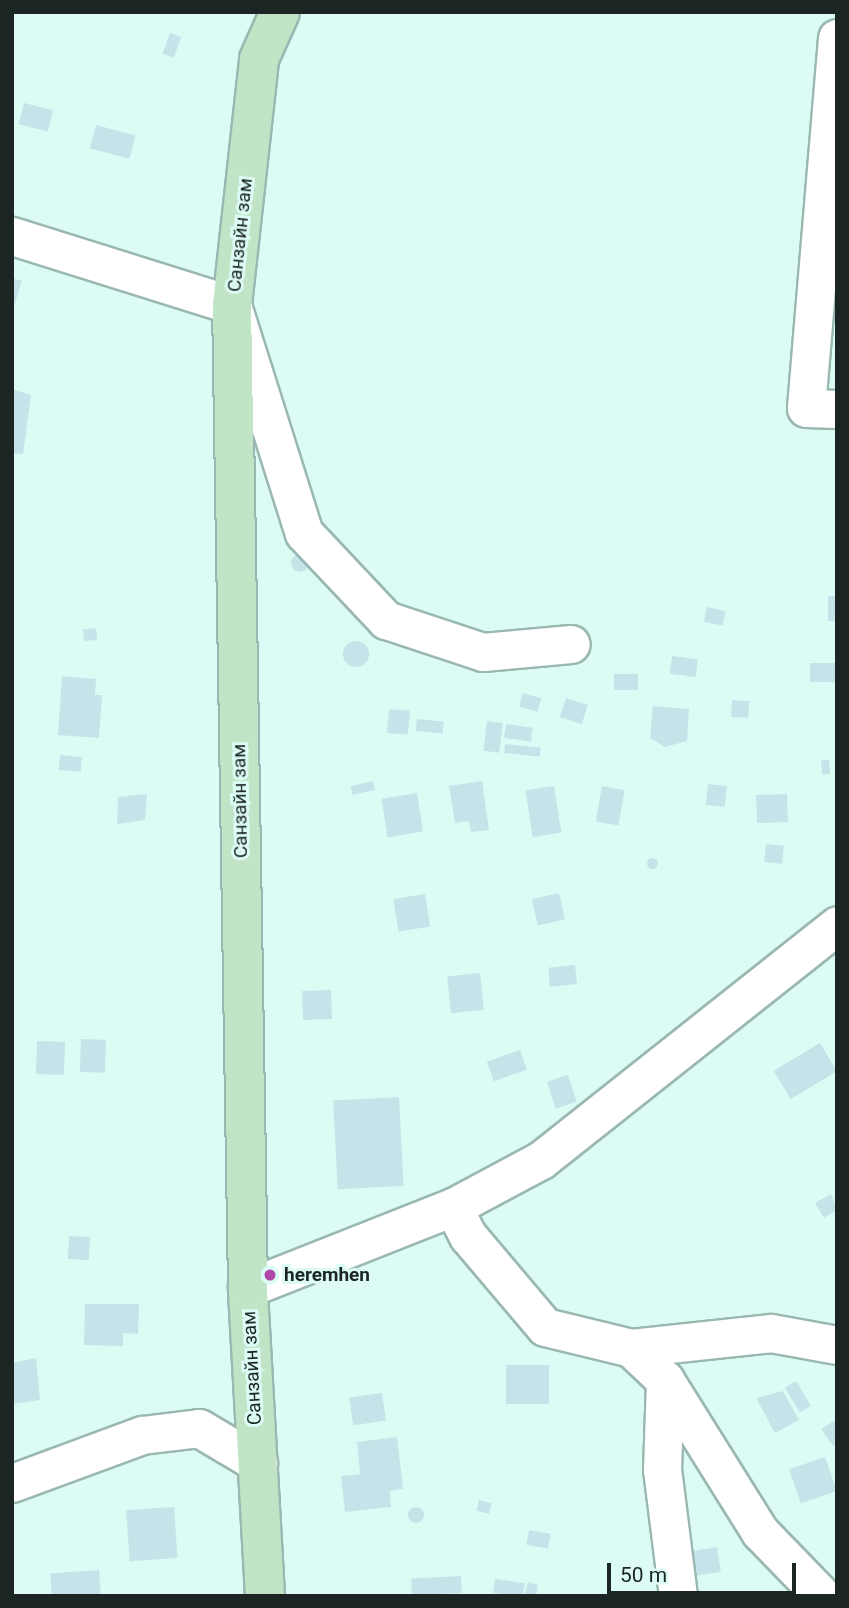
<!DOCTYPE html>
<meta charset="utf-8">
<style>
body{margin:0}
#map{position:relative;width:849px;height:1608px;overflow:hidden;background:#dcfbf4;font-family:Roboto,sans-serif}
div>[style]{position:absolute}
.building>*{inset:0;background:#c5e4e9;transform-origin:0 0}
.round{border-radius:50%}
.roads{filter:drop-shadow(2px 0 #9ab8b1) drop-shadow(-2px 0 #9ab8b1) drop-shadow(0 2px #9ab8b1) drop-shadow(0 -2px #9ab8b1)}
.minor>*{height:37px;margin:-18.5px;padding:0 18.5px;transform-origin:18.5px;border-radius:18.5px;background:#fff}
.major>*{height:38px;margin:-19px;padding:0 19px;transform-origin:19px;border-radius:19px;background:#c1e4c7}
.dots>*{width:19px;height:19px;translate:-50% -50%;box-sizing:border-box;border:4px solid #dcfbf4;border-radius:50%}
span{translate:-50% -50%;white-space:nowrap;text-align:center;line-height:1.15;-webkit-text-stroke:6px #dcfbf4;paint-order:stroke}
.street-label{font-size:19px;color:#1b2624}
.poi-label{font-size:19px;color:#1b2624;font-weight:700}
.left{translate:0 -50%;text-align:left}
.frame{position:absolute;inset:0;border:14px solid #1b2624;pointer-events:none}
.scale{position:absolute;left:607px;top:1563px;width:189px;height:32px;box-sizing:border-box;border:4px solid #1b2624;border-top:0;padding-left:9px;font-size:21px;line-height:24px;white-space:nowrap;color:#1b2624;-webkit-text-stroke:5px #dcfbf4;paint-order:stroke}
</style>
<div id="map">
<div class="building">
<div style="left:170px;top:33px;width:12px;height:22px;rotate:20deg"></div>
<div style="left:24px;top:103px;width:30px;height:22px;rotate:14deg"></div>
<div style="left:96px;top:125px;width:41px;height:24px;rotate:15deg"></div>
<div style="clip-path:polygon(12px 278px,22px 281px,13px 309px,12px 309px)"></div>
<div style="clip-path:polygon(12px 389px,31px 395px,23px 454px,12px 453px)"></div>
<div class="round" style="left:291px;top:554px;width:18px;height:18px"></div>
<div style="left:828px;top:596px;width:9px;height:25px"></div>
<div style="left:707px;top:607px;width:19px;height:15px;rotate:12deg"></div>
<div style="left:96px;top:628px;width:12px;height:13px;rotate:85deg"></div>
<div class="round" style="left:343px;top:641px;width:26px;height:26px"></div>
<div style="left:672px;top:656px;width:26px;height:18px;rotate:7deg"></div>
<div style="left:810px;top:663px;width:27px;height:19px"></div>
<div style="left:614px;top:674px;width:24px;height:16px"></div>
<div style="clip-path:polygon(62px 676px,96px 679px,95px 695px,102px 695px,99px 738px,58px 735px)"></div>
<div style="left:523px;top:693px;width:19px;height:14px;rotate:16deg"></div>
<div style="left:566px;top:698px;width:23px;height:20px;rotate:18deg"></div>
<div style="left:732px;top:700px;width:17px;height:17px;rotate:3deg"></div>
<div style="clip-path:polygon(653px 706px,689px 709px,687px 741px,665px 747px,650px 738px)"></div>
<div style="left:389px;top:709px;width:21px;height:24px;rotate:5deg"></div>
<div style="left:417px;top:719px;width:27px;height:12px;rotate:6deg"></div>
<div style="left:487px;top:721px;width:16px;height:30px;rotate:7deg"></div>
<div style="left:506px;top:724px;width:27px;height:14px;rotate:8deg"></div>
<div style="left:505px;top:744px;width:36px;height:9px;rotate:6deg"></div>
<div style="left:60px;top:755px;width:22px;height:15px;rotate:5deg"></div>
<div style="left:829px;top:760px;width:14px;height:8px;rotate:86deg"></div>
<div style="left:373px;top:781px;width:9px;height:23px;rotate:77deg"></div>
<div style="clip-path:polygon(482px 781px,489px 830px,471px 832px,469px 821px,455px 823px,449px 786px)"></div>
<div style="left:708px;top:784px;width:19px;height:21px;rotate:6deg"></div>
<div style="left:554px;top:786px;width:47px;height:29px;rotate:81deg"></div>
<div style="left:602px;top:786px;width:23px;height:36px;rotate:10deg"></div>
<div style="left:417px;top:793px;width:39px;height:36px;rotate:81deg"></div>
<div style="clip-path:polygon(147px 794px,145px 820px,117px 824px,118px 797px)"></div>
<div style="left:787px;top:794px;width:28px;height:31px;rotate:88deg"></div>
<div style="left:766px;top:844px;width:18px;height:18px;rotate:6deg"></div>
<div class="round" style="left:646.5px;top:857.5px;width:11px;height:11px"></div>
<div style="left:559px;top:893px;width:27px;height:28px;rotate:77deg"></div>
<div style="left:425px;top:894px;width:33px;height:32px;rotate:81deg"></div>
<div style="left:575px;top:965px;width:19px;height:27px;rotate:84deg"></div>
<div style="left:480px;top:973px;width:37px;height:33px;rotate:84deg"></div>
<div style="left:331px;top:990px;width:29px;height:29px;rotate:88deg"></div>
<div style="left:81px;top:1039px;width:25px;height:33px;rotate:2deg"></div>
<div style="left:37px;top:1041px;width:28px;height:33px;rotate:2deg"></div>
<div style="left:820px;top:1043px;width:33px;height:54px;rotate:59deg"></div>
<div style="left:520px;top:1050px;width:21px;height:35px;rotate:71deg"></div>
<div style="left:568px;top:1075px;width:28px;height:22px;rotate:72deg"></div>
<div style="left:399px;top:1097px;width:89px;height:66px;rotate:87deg"></div>
<div style="clip-path:polygon(831px 1194px,837px 1210px,824px 1218px,815px 1203px)"></div>
<div style="left:69px;top:1236px;width:21px;height:23px;rotate:3deg"></div>
<div style="clip-path:polygon(85px 1304px,139px 1304px,138px 1334px,123px 1333px,123px 1346px,84px 1345px)"></div>
<div style="clip-path:polygon(36px 1358px,40px 1400px,12px 1404px,12px 1363px)"></div>
<div style="left:506px;top:1365px;width:43px;height:39px"></div>
<div style="left:796px;top:1381px;width:29px;height:13px;rotate:59deg"></div>
<div style="clip-path:polygon(783px 1391px,799px 1420px,775px 1433px,756px 1398px)"></div>
<div style="left:382px;top:1393px;width:28px;height:33px;rotate:82deg"></div>
<div style="clip-path:polygon(837px 1419px,837px 1443px,833px 1446px,821px 1429px)"></div>
<div style="clip-path:polygon(397px 1437px,403px 1489px,390px 1491px,391px 1507px,345px 1512px,341px 1476px,360px 1474px,357px 1442px)"></div>
<div style="left:825px;top:1457px;width:36px;height:38px;rotate:71deg"></div>
<div style="left:479px;top:1500px;width:13px;height:11px;rotate:13deg"></div>
<div class="round" style="left:408px;top:1507px;width:16px;height:16px"></div>
<div style="left:174px;top:1507px;width:51px;height:48px;rotate:86deg"></div>
<div style="left:529px;top:1530px;width:22px;height:15px;rotate:10deg"></div>
<div style="left:717px;top:1547px;width:25px;height:27px;rotate:81deg"></div>
<div style="left:99px;top:1570px;width:26px;height:49px;rotate:86deg"></div>
<div style="left:461px;top:1576px;width:17px;height:50px;rotate:87deg"></div>
<div style="left:495px;top:1579px;width:30px;height:14px;rotate:8deg"></div>
<div style="clip-path:polygon(528px 1582px,538px 1585px,536px 1596px,525px 1594px)"></div>
</div>
<div class="roads">
<div class="minor">
<div style="left:837px;top:38px;width:371px;rotate:94.8deg"></div>
<div style="left:806px;top:408px;width:31px;rotate:2deg"></div>
<div style="left:12px;top:236px;width:231px;rotate:17.4deg"></div>
<div style="left:232px;top:305px;width:239px;rotate:72.5deg"></div>
<div style="left:304px;top:533px;width:120px;rotate:46.7deg"></div>
<div style="left:386px;top:620px;width:102px;rotate:18.3deg"></div>
<div style="left:483px;top:652px;width:88px;rotate:-5.2deg"></div>
<div style="left:453px;top:1207px;width:33px;rotate:63deg"></div>
<div style="left:468px;top:1236px;width:119px;rotate:49.8deg"></div>
<div style="left:545px;top:1327px;width:89px;rotate:13.7deg"></div>
<div style="left:631px;top:1348px;width:47px;rotate:43.3deg"></div>
<div style="left:665px;top:1380px;width:179px;rotate:58deg"></div>
<div style="left:760px;top:1532px;width:89px;rotate:45.9deg"></div>
<div style="left:248px;top:1288px;width:220px;rotate:-21.6deg"></div>
<div style="left:453px;top:1207px;width:100px;rotate:-28.1deg"></div>
<div style="left:541px;top:1160px;width:378px;rotate:-38.4deg"></div>
<div style="left:631px;top:1348px;width:141px;rotate:-6.1deg"></div>
<div style="left:771px;top:1333px;width:67px;rotate:10.3deg"></div>
<div style="left:665px;top:1380px;width:89px;rotate:91.9deg"></div>
<div style="left:662px;top:1469px;width:128px;rotate:82.8deg"></div>
<div style="left:12px;top:1483px;width:139px;rotate:-20.3deg"></div>
<div style="left:142px;top:1435px;width:57px;rotate:-7deg"></div>
<div style="left:199px;top:1428px;width:69px;rotate:30.7deg"></div>
</div>
<div class="major">
<div style="left:265px;top:1596px;width:308px;rotate:-93.2deg"></div>
<div style="left:248px;top:1288px;width:983px;rotate:-90.93deg"></div>
<div style="left:232px;top:305px;width:247px;rotate:-83.7deg"></div>
<div style="left:259px;top:59px;width:51px;rotate:-65.9deg"></div>
</div>
</div>
<div class="dots">
<div style="left:270px;top:1275px;background:#af46a8"></div>
</div>
<div class="street-label">
<span style="left:240px;top:235px;rotate:-84deg">Санзайн зам</span>
<span style="left:240px;top:801px;rotate:-91deg">Санзайн зам</span>
<span style="left:252px;top:1368px;rotate:-93deg">Санзайн зам</span>
</div>
<div class="poi-label">
<span class="left" style="left:284px;top:1275px">heremhen</span>
</div>
<div class="frame"></div>
<div class="scale">50 m</div>
</div>
